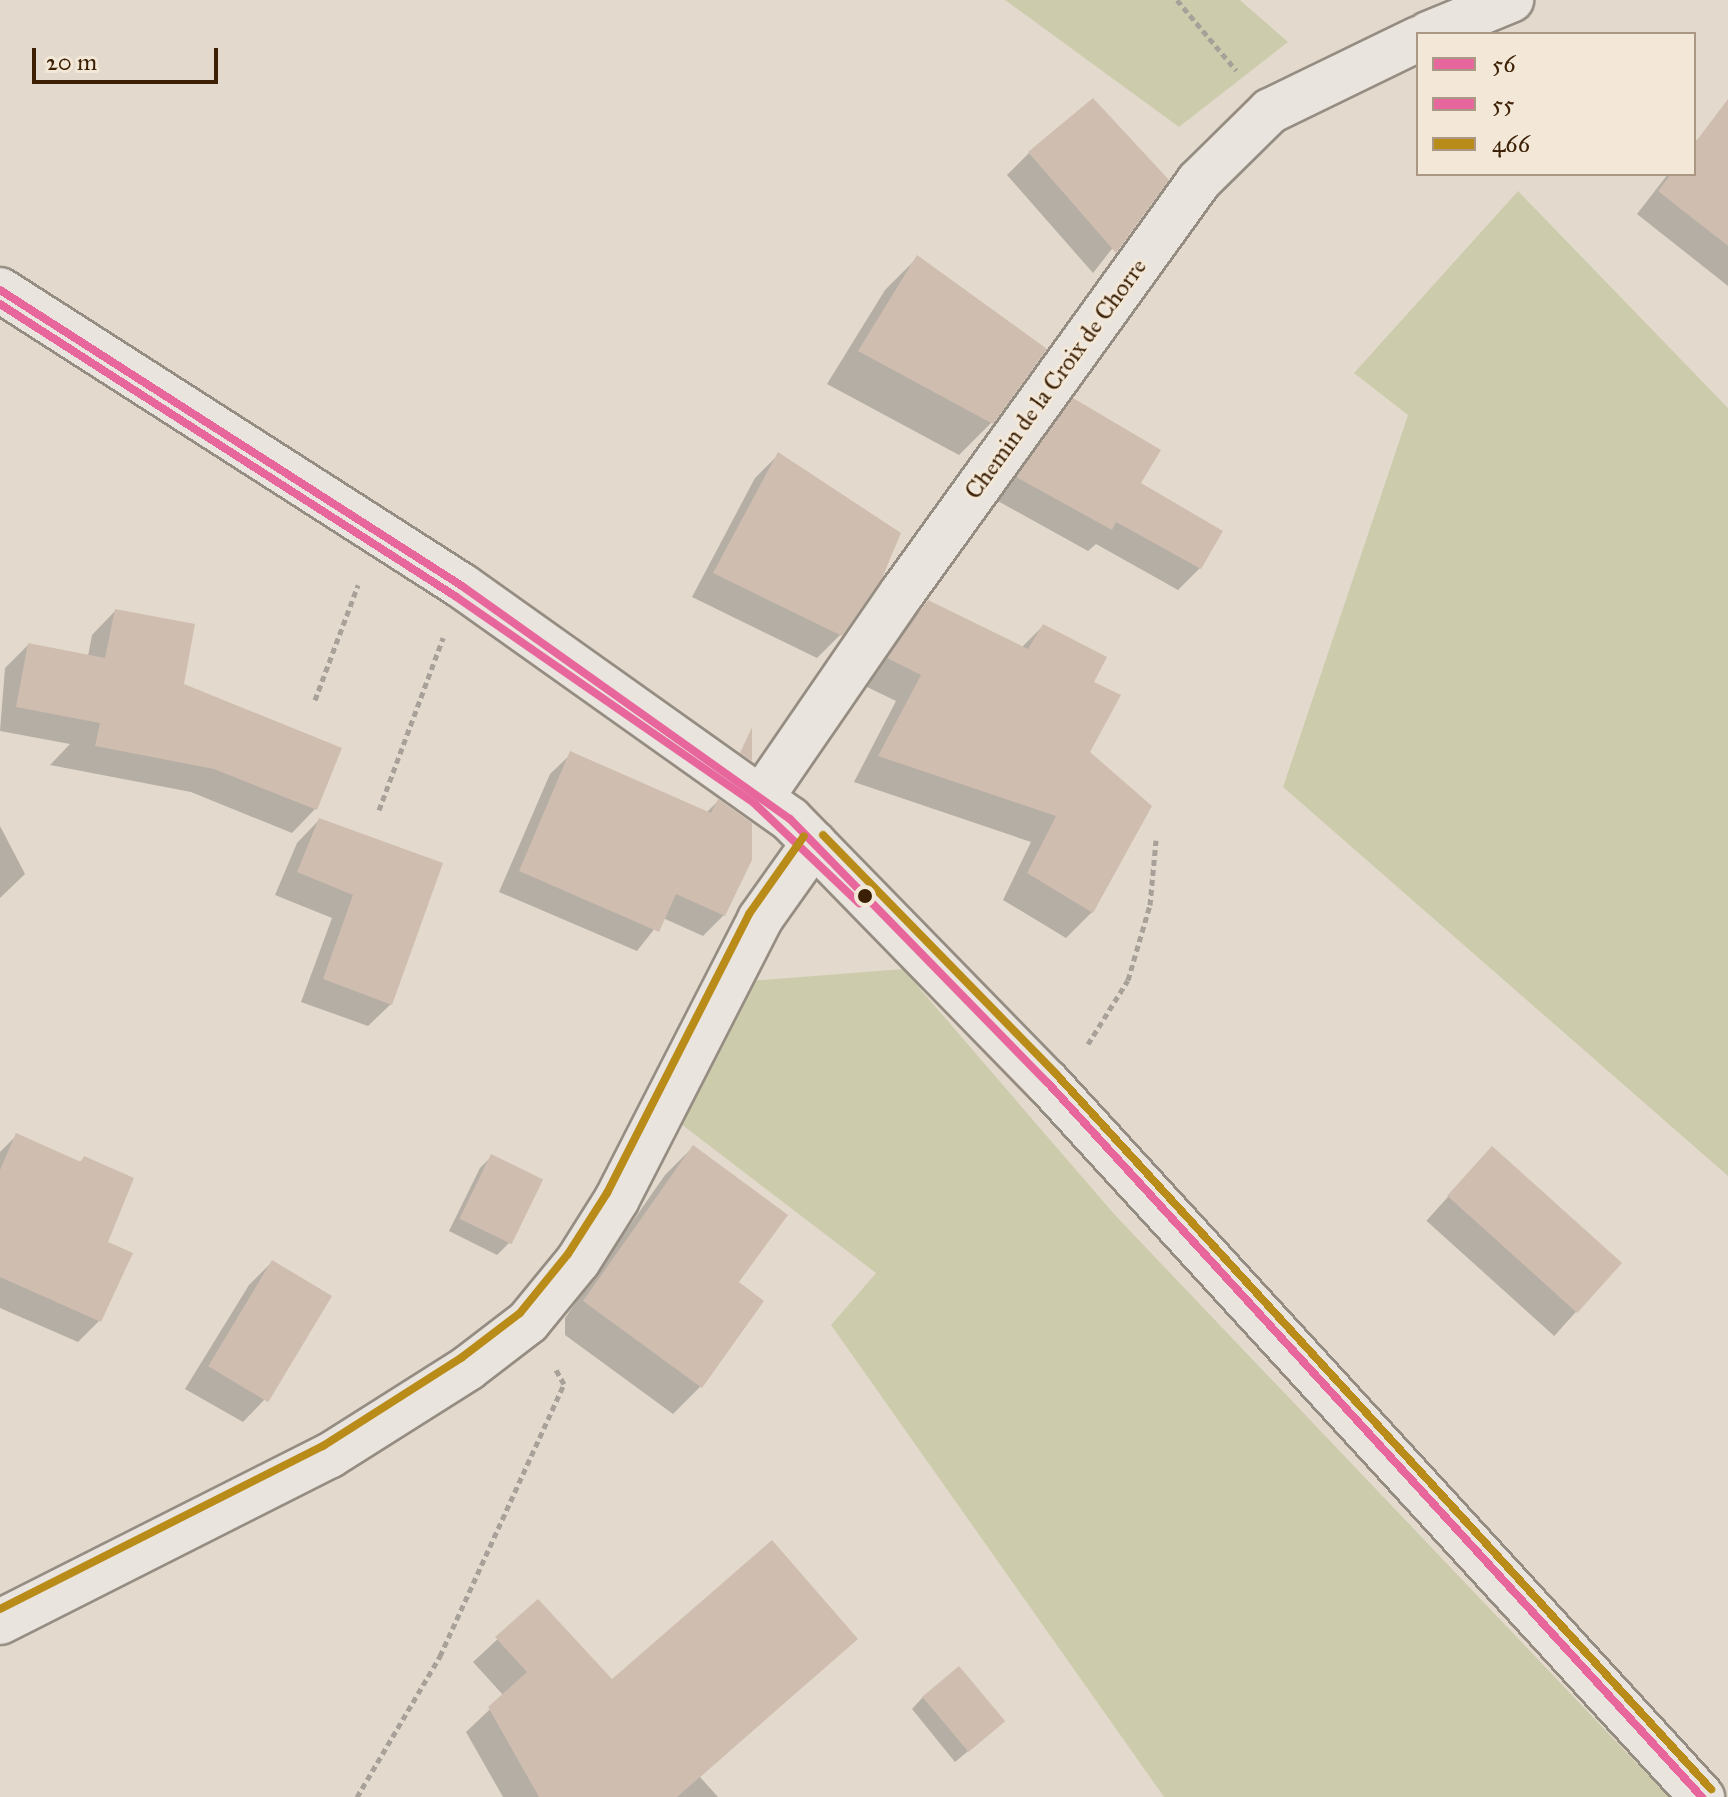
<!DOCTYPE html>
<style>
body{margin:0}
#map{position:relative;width:1728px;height:1797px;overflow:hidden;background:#e3dacd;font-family:"IM FELL Great Primer",serif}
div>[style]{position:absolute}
.green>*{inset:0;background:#ccccad}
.shadow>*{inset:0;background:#0003;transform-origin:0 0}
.building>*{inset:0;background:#cfbdb0;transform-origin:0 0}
.path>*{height:5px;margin-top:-2.5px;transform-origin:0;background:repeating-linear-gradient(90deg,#a8a199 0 6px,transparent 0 10px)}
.roads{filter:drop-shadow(2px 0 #968d82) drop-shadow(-2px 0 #968d82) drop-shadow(0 2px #968d82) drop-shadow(0 -2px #968d82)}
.minor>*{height:44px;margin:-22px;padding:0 22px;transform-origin:22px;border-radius:22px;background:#e9e4de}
.tertiary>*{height:44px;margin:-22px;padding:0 22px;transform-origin:22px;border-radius:22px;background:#e9e4de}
.bus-1>*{height:8px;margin:-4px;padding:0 4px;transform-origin:4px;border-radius:4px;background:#e7679c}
.bus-2>*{height:8px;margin:-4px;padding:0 4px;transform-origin:4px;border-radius:4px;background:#e7679c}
.bus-3>*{height:8px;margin:-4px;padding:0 4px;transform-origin:4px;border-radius:4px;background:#b98c19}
.dots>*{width:22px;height:22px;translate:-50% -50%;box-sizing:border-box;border:4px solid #f3e8d8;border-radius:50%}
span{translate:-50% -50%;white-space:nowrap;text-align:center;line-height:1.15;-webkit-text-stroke:6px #f3e8d8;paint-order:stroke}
.street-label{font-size:24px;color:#3c2005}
.legend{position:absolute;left:1416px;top:32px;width:280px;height:144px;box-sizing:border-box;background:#f3e8d8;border:2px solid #aa9884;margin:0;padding:10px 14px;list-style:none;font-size:24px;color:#3c2005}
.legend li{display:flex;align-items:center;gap:16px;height:40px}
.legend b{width:40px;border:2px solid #aa9884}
.scale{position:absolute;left:32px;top:48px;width:186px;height:36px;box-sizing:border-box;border:4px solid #3c2005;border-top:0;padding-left:10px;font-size:24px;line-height:28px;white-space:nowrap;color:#3c2005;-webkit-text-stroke:6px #f3e8d8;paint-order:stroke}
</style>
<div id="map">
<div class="green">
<div style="clip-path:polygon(1005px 0,1240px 0,1288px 42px,1179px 127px)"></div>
<div style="clip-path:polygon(1518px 191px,1728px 408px,1728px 1176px,1283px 787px,1408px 415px,1354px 373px)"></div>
<div style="clip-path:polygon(903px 969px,1114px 1214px,1669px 1797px,1164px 1797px,831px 1325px,876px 1273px,681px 1124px,735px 982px)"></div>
</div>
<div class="shadow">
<div style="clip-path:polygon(1706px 131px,1728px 147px,1728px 286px,1637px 214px,1668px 174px,1694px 174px,1694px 143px)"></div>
<div style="clip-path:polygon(1029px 153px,1166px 180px,1093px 273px,1007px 175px)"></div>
<div style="clip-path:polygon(917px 258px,992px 422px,959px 455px,827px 384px,885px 290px)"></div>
<div style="clip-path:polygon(1074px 401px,1200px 568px,1178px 590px,1096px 544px,1088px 551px,996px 500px)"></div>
<div style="clip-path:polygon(778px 455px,840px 635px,817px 658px,692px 597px,755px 478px)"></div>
<div style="clip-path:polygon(928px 603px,1021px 648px,1043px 626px,1092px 683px,1087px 752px,1092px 912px,1066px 938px,1003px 900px,1031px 842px,854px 782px,896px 701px,863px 685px,902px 629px)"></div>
<div style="clip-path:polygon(115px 611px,181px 685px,340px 749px,315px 809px,292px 833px,191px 792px,50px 765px,70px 744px,0 731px,5px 668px,28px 645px,88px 656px,92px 635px)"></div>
<div style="clip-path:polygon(571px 754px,706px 813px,718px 801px,724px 915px,703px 936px,663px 918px,637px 951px,499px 892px,550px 774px)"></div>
<div style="clip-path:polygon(319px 820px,441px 864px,391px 1004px,368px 1026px,301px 1002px,332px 918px,275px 895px,297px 843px)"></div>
<div style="clip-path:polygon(0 826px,25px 874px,0 898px)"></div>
<div style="clip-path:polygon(17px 1135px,79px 1163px,84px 1158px,106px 1243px,100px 1320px,78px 1342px,0 1308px,0 1152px)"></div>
<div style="clip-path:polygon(693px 1147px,736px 1283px,761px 1301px,700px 1387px,673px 1414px,565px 1335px,565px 1318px,665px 1175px)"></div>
<div style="left:1492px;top:1148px;width:172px;height:98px;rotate:42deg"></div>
<div style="clip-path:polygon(492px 1156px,509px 1243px,497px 1255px,449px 1231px,480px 1168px)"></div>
<div style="clip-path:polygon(272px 1262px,266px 1398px,243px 1422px,185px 1389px,249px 1285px)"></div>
<div style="clip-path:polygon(538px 1602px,612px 1681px,856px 1639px,700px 1777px,718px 1797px,503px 1797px,466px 1732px,504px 1696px,473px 1662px)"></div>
<div style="clip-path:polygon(923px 1697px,991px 1732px,955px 1762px,912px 1709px)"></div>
</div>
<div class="building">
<div style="clip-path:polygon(1093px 98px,1169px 180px,1116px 253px,1028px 152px)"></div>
<div style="clip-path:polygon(1728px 99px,1728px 246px,1658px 191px,1671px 174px,1694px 174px,1694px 144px)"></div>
<div style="clip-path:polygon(917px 255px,1047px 349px,993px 424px,858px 351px)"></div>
<div style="clip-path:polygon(1073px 398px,1161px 450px,1141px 483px,1223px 531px,1201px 569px,1116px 522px,1112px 530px,1016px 477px)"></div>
<div style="clip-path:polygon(778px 452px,901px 533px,882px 578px,842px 636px,713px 573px)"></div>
<div style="clip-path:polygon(928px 600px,1028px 649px,1043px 624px,1107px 657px,1094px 682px,1121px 695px,1090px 752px,1152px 806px,1093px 913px,1027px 873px,1056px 816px,878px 756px,921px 675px,887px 658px)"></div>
<div style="clip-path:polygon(115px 609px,195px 624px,184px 684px,342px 748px,317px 810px,214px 769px,95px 746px,100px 723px,16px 707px,28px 643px,105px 658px)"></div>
<div style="clip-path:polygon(752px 727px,752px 761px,740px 753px)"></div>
<div style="clip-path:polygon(570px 751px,711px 813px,718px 799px,752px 823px,752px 860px,725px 916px,676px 894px,659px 932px,519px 871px)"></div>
<div style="clip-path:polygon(319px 818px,443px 863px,392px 1005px,323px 979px,353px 895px,297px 872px)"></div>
<div style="clip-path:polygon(16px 1133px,81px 1162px,84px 1156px,134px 1178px,108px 1242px,133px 1253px,101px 1322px,0 1277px,0 1170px)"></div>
<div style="clip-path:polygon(693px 1145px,788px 1215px,739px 1282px,764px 1301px,702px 1388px,583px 1301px)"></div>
<div style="left:1492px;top:1146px;width:175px;height:67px;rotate:42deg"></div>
<div style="left:491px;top:1154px;width:58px;height:72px;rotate:26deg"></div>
<div style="left:272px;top:1260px;width:70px;height:124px;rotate:31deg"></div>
<div style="clip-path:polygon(772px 1540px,858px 1639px,677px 1797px,539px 1797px,488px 1707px,527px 1672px,495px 1637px,538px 1599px,612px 1679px)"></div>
<div style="left:959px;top:1666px;width:72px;height:48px;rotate:50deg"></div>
</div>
<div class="path">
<div style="left:1177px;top:0;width:92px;rotate:49.9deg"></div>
<div style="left:315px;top:700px;width:123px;rotate:-69.5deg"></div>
<div style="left:379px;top:810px;width:184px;rotate:-69.6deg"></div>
<div style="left:1088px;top:1044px;width:75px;rotate:-58deg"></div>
<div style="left:1128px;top:980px;width:78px;rotate:-73.7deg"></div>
<div style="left:1150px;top:905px;width:65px;rotate:-84.7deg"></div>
<div style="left:357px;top:1797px;width:164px;rotate:-59.5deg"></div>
<div style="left:440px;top:1656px;width:299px;rotate:-65.5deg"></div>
<div style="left:564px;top:1384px;width:18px;rotate:-119deg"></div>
</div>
<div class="roads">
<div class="minor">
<div style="left:1428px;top:34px;width:90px;rotate:-22.3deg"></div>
<div style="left:763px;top:795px;width:245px;rotate:-55.5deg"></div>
<div style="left:902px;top:593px;width:508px;rotate:-54.21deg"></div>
<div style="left:1199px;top:181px;width:100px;rotate:-44.6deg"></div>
<div style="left:1270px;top:111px;width:165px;rotate:-25.9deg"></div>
</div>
<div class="tertiary">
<div style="left:0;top:290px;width:549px;rotate:32.65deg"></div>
<div style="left:462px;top:586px;width:402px;rotate:35.4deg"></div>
<div style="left:790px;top:819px;width:368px;rotate:45.7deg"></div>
<div style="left:1047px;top:1082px;width:970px;rotate:47.51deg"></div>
<div style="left:0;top:1622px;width:369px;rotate:-26.8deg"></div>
<div style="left:329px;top:1456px;width:165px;rotate:-32.3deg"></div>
<div style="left:468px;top:1368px;width:76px;rotate:-37.5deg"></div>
<div style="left:528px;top:1322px;width:79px;rotate:-50.7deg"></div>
<div style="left:578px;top:1261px;width:73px;rotate:-57.8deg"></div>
<div style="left:617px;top:1199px;width:314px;rotate:-62.9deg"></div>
<div style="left:760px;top:919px;width:93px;rotate:-54.6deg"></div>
</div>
</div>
<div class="bus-1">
<div style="left:0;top:290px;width:549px;rotate:32.65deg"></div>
<div style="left:462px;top:586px;width:402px;rotate:35.4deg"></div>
<div style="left:790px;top:819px;width:368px;rotate:45.7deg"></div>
<div style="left:1047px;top:1082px;width:970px;rotate:47.51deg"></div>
</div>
<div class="bus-2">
<div style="left:0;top:304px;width:541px;rotate:32.69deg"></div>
<div style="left:455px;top:596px;width:365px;rotate:34.7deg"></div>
<div style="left:755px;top:804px;width:144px;rotate:43.6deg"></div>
</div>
<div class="bus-3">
<div style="left:823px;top:835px;width:334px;rotate:45.7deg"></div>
<div style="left:1056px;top:1074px;width:970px;rotate:47.51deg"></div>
<div style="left:0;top:1609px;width:362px;rotate:-26.8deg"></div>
<div style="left:323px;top:1446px;width:164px;rotate:-32.5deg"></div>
<div style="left:461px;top:1358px;width:74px;rotate:-37.3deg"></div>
<div style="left:520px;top:1313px;width:76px;rotate:-50.9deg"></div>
<div style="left:568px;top:1254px;width:72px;rotate:-57.4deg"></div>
<div style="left:607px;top:1193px;width:313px;rotate:-63deg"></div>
<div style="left:749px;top:914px;width:95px;rotate:-54.8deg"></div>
</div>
<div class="dots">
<div style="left:865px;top:896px;background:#3c2005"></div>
</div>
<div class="street-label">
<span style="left:1056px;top:379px;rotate:-54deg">Chemin de la Croix de Chorre</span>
</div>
<ul class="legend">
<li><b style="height:10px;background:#e7679c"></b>56</li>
<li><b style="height:10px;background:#e7679c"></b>55</li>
<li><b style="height:10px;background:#b98c19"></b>466</li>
</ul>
<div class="scale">20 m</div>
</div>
